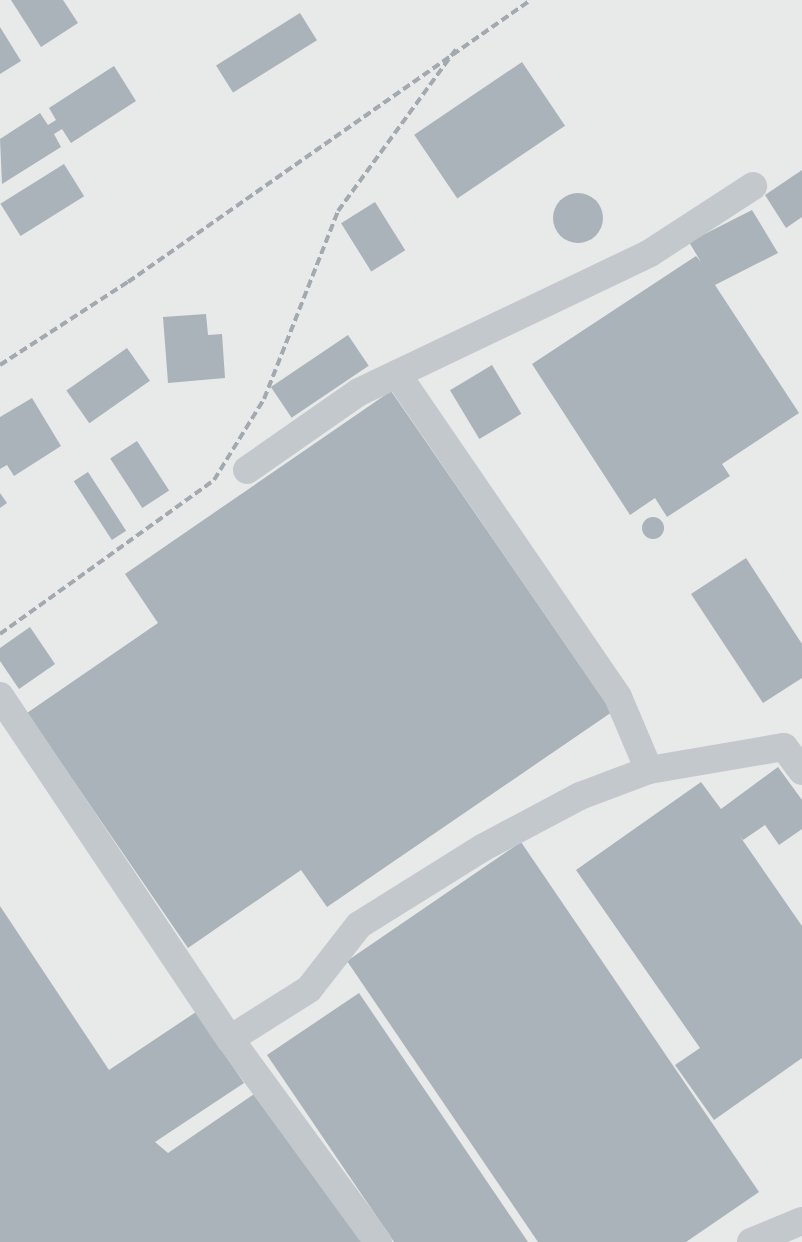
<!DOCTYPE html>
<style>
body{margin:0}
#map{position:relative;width:802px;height:1242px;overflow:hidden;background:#fafaf8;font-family:"PT Sans",sans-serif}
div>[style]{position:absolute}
.built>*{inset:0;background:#e8e9e9;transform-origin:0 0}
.building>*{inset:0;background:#aab3b9;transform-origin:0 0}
.round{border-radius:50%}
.minor>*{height:28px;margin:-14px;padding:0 14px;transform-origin:14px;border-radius:14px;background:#c3c8cc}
.rail>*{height:4px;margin-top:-2px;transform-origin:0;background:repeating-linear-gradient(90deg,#a2aab0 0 8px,transparent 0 12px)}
span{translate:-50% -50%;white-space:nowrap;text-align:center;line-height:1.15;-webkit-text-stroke:5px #fff;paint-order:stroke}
</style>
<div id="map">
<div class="built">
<div style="left:0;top:0;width:802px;height:1242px"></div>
</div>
<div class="building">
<div style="clip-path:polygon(11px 0,63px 0,78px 23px,41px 47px)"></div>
<div style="left:300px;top:13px;width:32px;height:99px;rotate:58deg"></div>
<div style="clip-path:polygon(0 27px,21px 61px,0 74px)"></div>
<div style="left:522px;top:62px;width:77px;height:130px;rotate:56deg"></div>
<div style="clip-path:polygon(114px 66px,136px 101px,71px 143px,62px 129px,54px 134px,61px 147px,2px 184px,0 139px,40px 113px,48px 125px,56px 120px,49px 108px)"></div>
<div style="left:64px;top:164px;width:38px;height:75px;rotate:58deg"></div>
<div style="clip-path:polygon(802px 170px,802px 217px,786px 228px,765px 195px)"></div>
<div class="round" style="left:553px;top:193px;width:50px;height:50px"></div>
<div style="left:375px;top:202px;width:57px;height:40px;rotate:58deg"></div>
<div style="clip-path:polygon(752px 210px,778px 253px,715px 285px,799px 413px,722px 464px,730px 476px,667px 517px,655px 498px,630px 515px,532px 364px,696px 256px,701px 262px,689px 242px)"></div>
<div style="clip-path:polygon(206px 314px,208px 335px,222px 334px,225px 378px,168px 383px,163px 317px)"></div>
<div style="left:348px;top:335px;width:37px;height:93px;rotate:56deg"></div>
<div style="left:127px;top:348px;width:40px;height:74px;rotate:55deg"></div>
<div style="left:492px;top:365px;width:57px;height:49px;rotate:59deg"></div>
<div style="clip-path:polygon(391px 391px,612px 712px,327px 907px,301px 870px,188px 948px,27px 713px,158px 623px,125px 574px)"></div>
<div style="clip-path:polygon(32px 398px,61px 446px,14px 476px,7px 465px,0 469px,0 417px)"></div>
<div style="left:137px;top:441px;width:59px;height:32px;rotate:57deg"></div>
<div style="left:88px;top:472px;width:70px;height:17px;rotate:57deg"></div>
<div style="clip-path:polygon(0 493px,7px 503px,0 508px)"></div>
<div class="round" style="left:642px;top:517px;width:22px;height:22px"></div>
<div style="clip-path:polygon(746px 558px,802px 644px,802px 678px,763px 703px,691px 594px)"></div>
<div style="clip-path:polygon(30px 627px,55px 664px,19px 689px,0 661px,0 648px)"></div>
<div style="clip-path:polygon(778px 767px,802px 800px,802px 829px,779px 845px,765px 825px,743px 840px,739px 835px,802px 926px,802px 1058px,714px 1120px,675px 1065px,700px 1048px,576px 870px,701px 782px,721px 809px)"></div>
<div style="clip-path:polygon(521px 842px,759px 1192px,686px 1242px,538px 1242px,347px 961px)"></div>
<div style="clip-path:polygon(0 906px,109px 1070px,196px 1012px,244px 1083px,155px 1142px,168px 1153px,263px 1088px,368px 1242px,0 1242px)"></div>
<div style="clip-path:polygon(359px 993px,528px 1242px,394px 1242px,267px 1055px)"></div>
</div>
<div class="minor">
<div style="left:397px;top:374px;width:391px;rotate:55.6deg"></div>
<div style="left:618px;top:697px;width:79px;rotate:67deg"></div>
<div style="left:247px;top:470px;width:136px;rotate:-34.9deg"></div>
<div style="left:359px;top:392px;width:322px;rotate:-25.5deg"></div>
<div style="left:650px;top:253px;width:123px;rotate:-33deg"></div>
<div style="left:0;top:696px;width:413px;rotate:56.2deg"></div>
<div style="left:378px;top:1242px;width:251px;rotate:-126.1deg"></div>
<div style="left:230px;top:1039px;width:93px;rotate:-32.3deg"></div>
<div style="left:309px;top:989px;width:81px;rotate:-52deg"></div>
<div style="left:359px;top:925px;width:147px;rotate:-32deg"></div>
<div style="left:484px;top:847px;width:109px;rotate:-28deg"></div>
<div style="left:580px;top:796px;width:74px;rotate:-20.6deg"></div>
<div style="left:649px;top:770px;width:137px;rotate:-9.7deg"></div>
<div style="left:784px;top:747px;width:30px;rotate:53deg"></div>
<div style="left:751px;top:1242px;width:55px;rotate:-22.4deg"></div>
</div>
<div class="rail">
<div style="left:0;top:365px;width:153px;rotate:-33deg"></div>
<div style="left:128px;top:282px;width:491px;rotate:-35deg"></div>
<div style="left:0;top:634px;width:264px;rotate:-35.7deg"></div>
<div style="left:214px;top:480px;width:95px;rotate:-58.3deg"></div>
<div style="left:264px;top:399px;width:202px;rotate:-68.5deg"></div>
<div style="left:338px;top:211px;width:200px;rotate:-53.9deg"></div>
</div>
</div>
